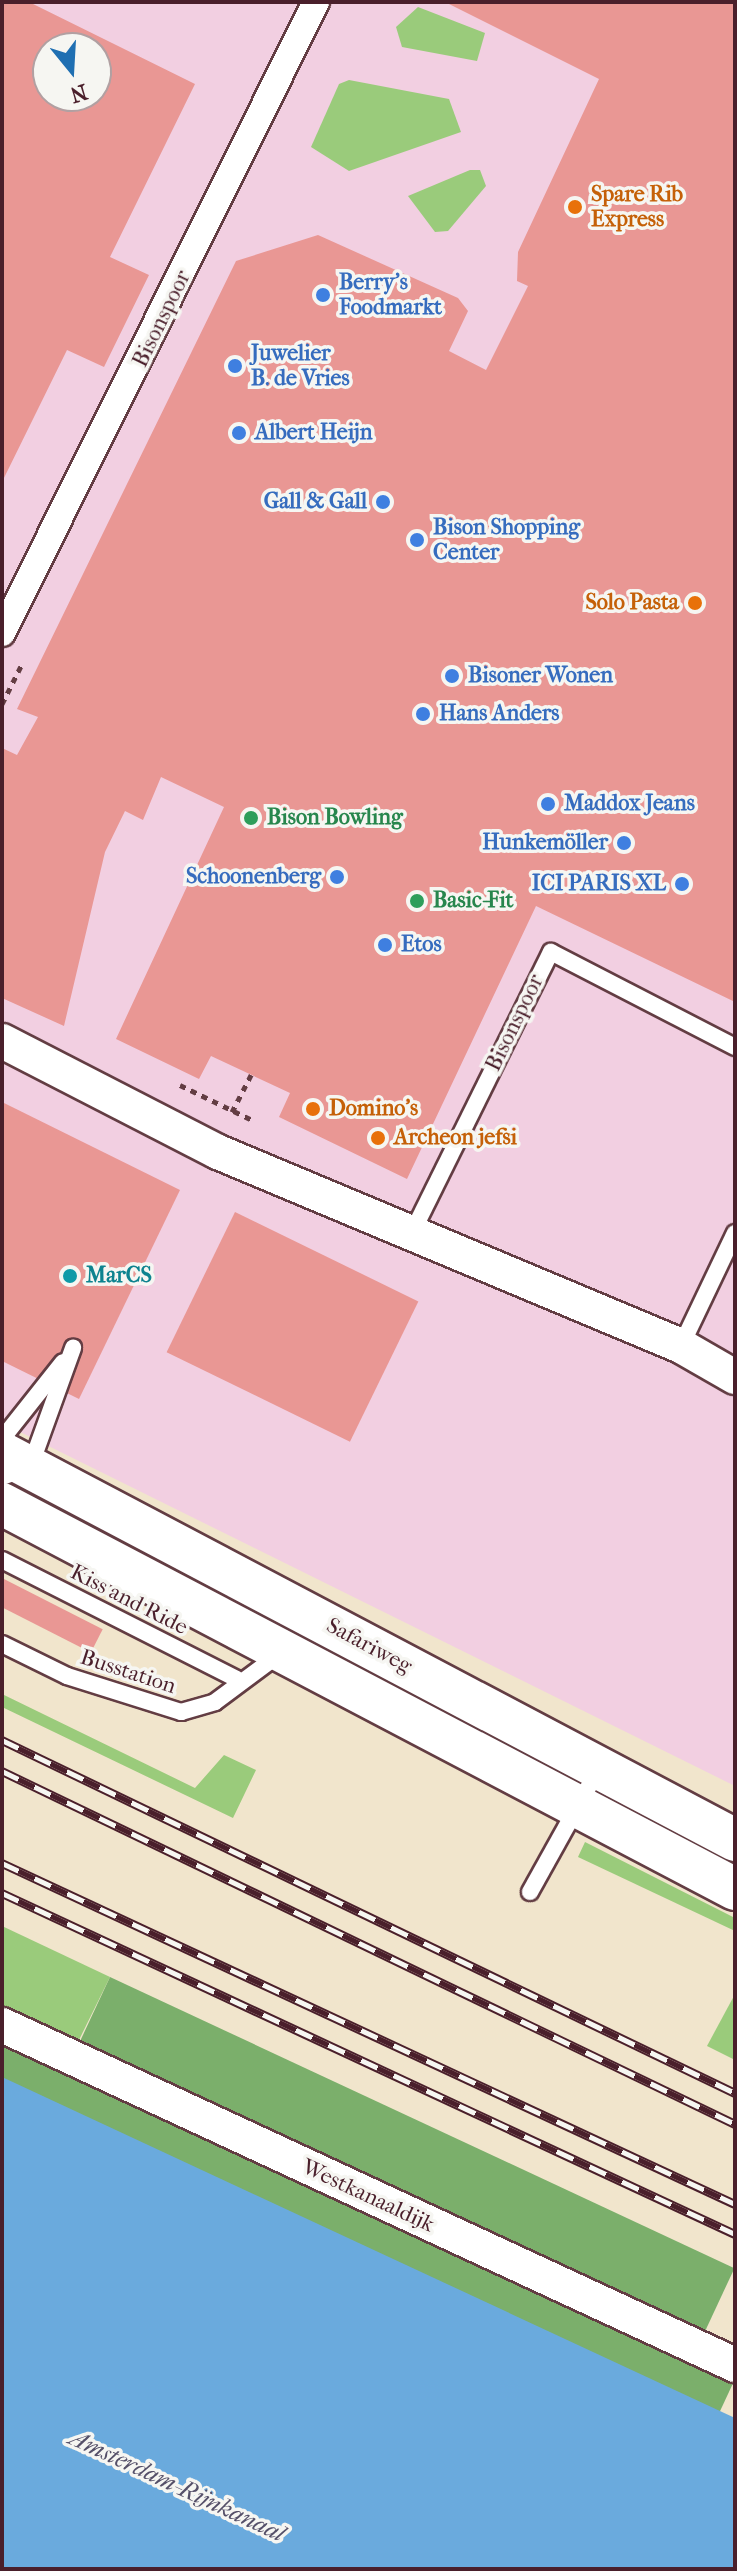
<!DOCTYPE html>
<meta charset="utf-8">
<style>
body{margin:0}
#map{position:relative;width:737px;height:2571px;overflow:hidden;background:#f1e5cc;font-family:"IM FELL French Canon",serif}
div>[style]{position:absolute}
.built>*{inset:0;background:#f2cfe1}
.green>*{inset:0;background:#9acb7b}
.forest>*{inset:0;background:#7baf6b;transform-origin:0 0}
.water>*{inset:0;background:#6aaadd}
.building>*{inset:0;background:#e99794;transform-origin:0 0}
.path>*{height:5px;margin-top:-2.5px;transform-origin:0;background:repeating-linear-gradient(90deg,#633d43 0 6px,transparent 0 12px)}
.roads{filter:drop-shadow(2px 0 #633d43) drop-shadow(-2px 0 #633d43) drop-shadow(0 2px #633d43) drop-shadow(0 -2px #633d43)}
.service>*{height:16px;margin:-8px;padding:0 8px;transform-origin:8px;border-radius:8px;background:#fff}
.pedestrian>*{height:26px;margin:-13px;padding:0 13px;transform-origin:13px;border-radius:13px;background:#fff}
.minor>*{height:34px;margin:-17px;padding:0 17px;transform-origin:17px;border-radius:17px;background:#fff}
.tertiary>*{height:42px;margin:-21px;padding:0 21px;transform-origin:21px;border-radius:21px;background:#fff}
.rail>*{height:9px;margin-top:-4.5px;transform-origin:0;background:repeating-linear-gradient(90deg,#f6f6f2 0 18px,#4a1f2b 0 36px);box-sizing:border-box;border-block:2px solid #4a1f2b}
.dots>*{width:22px;height:22px;translate:-50% -50%;box-sizing:border-box;border:4px solid #f6f6f2;border-radius:50%}
span{translate:-50% -50%;white-space:nowrap;text-align:center;line-height:1.15;-webkit-text-stroke:7px #f6f6f2;paint-order:stroke}
.food-label{font-size:22px;color:#c56008;font-weight:700}
.left{translate:0 -50%;text-align:left}
.right{translate:-100% -50%;text-align:right}
.shop-label{font-size:22px;color:#366cbe;font-weight:700}
.street-label{font-size:22px;color:#4a1f2b}
.leisure-label{font-size:22px;color:#27864d;font-weight:700}
.culture-label{font-size:22px;color:#0d838f;font-weight:700}
.water-label{font-size:24px;color:#555069;font-style:italic}
.frame{position:absolute;inset:0;border:4px solid #4a1f2b;pointer-events:none}
.north{position:absolute;left:32px;top:32px;width:80px;height:80px;box-sizing:border-box;background:#f6f6f2;border:2px solid #b1a0a2;border-radius:50%;rotate:162deg;font-size:22px;font-weight:700;line-height:32px;text-align:center;color:#4a1f2b}
.north::after{content:'';display:block;margin:auto;width:28px;height:36px;background:#1f6fb2;clip-path:polygon(50% 0,100% 100%,50% 72%,0 100%)}
</style>
<div id="map">
<div class="built">
<div style="clip-path:polygon(evenodd,2px 2px,735px 2px,735px 1786px,2px 1423px,2px 2px,48px 48px,96px 48px,96px 96px,48px 96px,48px 48px)"></div>
</div>
<div class="green">
<div style="clip-path:polygon(418px 7px,485px 33px,477px 61px,402px 47px,396px 27px)"></div>
<div style="clip-path:polygon(349px 80px,449px 99px,461px 132px,349px 171px,311px 147px,339px 84px)"></div>
<div style="clip-path:polygon(470px 170px,480px 170px,486px 186px,448px 231px,435px 232px,408px 196px)"></div>
<div style="clip-path:polygon(2px 1694px,195px 1788px,224px 1755px,256px 1770px,233px 1818px,2px 1707px)"></div>
<div style="clip-path:polygon(585px 1842px,735px 1918px,735px 1931px,578px 1857px)"></div>
<div style="clip-path:polygon(2px 1926px,110px 1977px,76px 2046px,2px 2010px)"></div>
<div style="clip-path:polygon(735px 1994px,735px 2060px,707px 2046px)"></div>
</div>
<div class="forest">
<div style="left:110px;top:1977px;width:689px;height:77px;rotate:25deg"></div>
<div style="left:2px;top:2039px;width:808px;height:38px;rotate:25deg"></div>
</div>
<div class="water">
<div style="clip-path:polygon(2px 2077px,735px 2418px,735px 2569px,2px 2569px)"></div>
</div>
<div class="building">
<div style="clip-path:polygon(evenodd,2px 2px,29px 2px,195px 84px,110px 257px,149px 275px,104px 367px,67px 350px,2px 482px,2px 2px,48px 48px,96px 48px,96px 96px,48px 96px,48px 48px)"></div>
<div style="clip-path:polygon(445px 2px,735px 2px,735px 1002px,536px 906px,407px 1179px,279px 1117px,290px 1093px,211px 1056px,199px 1079px,116px 1039px,224px 807px,161px 777px,143px 820px,125px 811px,105px 852px,64px 1026px,2px 998px,2px 748px,17px 755px,38px 717px,17px 709px,236px 261px,318px 235px,458px 298px,468px 311px,449px 351px,486px 370px,528px 286px,517px 281px,518px 252px,599px 79px)"></div>
<div style="clip-path:polygon(2px 1102px,180px 1190px,79px 1399px,2px 1361px)"></div>
<div style="left:235px;top:1212px;width:204px;height:156px;rotate:26deg"></div>
<div style="left:2px;top:1578px;width:113px;height:26px;rotate:27deg"></div>
</div>
<div class="path">
<div style="left:2px;top:704px;width:47px;rotate:-63.4deg"></div>
<div style="left:180px;top:1085px;width:82px;rotate:25.9deg"></div>
<div style="left:232px;top:1112px;width:42px;rotate:-62.8deg"></div>
</div>
<div class="roads">
<div class="service">
<div style="left:410px;top:1237px;width:318px;rotate:-63.7deg"></div>
<div style="left:551px;top:952px;width:207px;rotate:27.3deg"></div>
<div style="left:681px;top:1346px;width:125px;rotate:-64.5deg"></div>
<div style="left:2px;top:1439px;width:98px;rotate:-51.6deg"></div>
<div style="left:2px;top:1477px;width:30px;rotate:-20deg"></div>
<div style="left:30px;top:1467px;width:127px;rotate:-70.1deg"></div>
<div style="left:2px;top:1560px;width:263px;rotate:26.9deg"></div>
<div style="left:2px;top:1644px;width:72px;rotate:26.2deg"></div>
<div style="left:67px;top:1676px;width:120px;rotate:17.5deg"></div>
<div style="left:181px;top:1712px;width:35px;rotate:-16deg"></div>
<div style="left:215px;top:1702px;width:82px;rotate:-36.6deg"></div>
<div style="left:530px;top:1892px;width:142px;rotate:-60.9deg"></div>
</div>
<div class="pedestrian">
<div style="left:2px;top:633px;width:705px;rotate:-63.54deg"></div>
</div>
<div class="minor">
<div style="left:2px;top:1041px;width:243px;rotate:27.2deg"></div>
<div style="left:218px;top:1152px;width:502px;rotate:22.73deg"></div>
<div style="left:681px;top:1346px;width:62px;rotate:29.9deg"></div>
<div style="left:2px;top:2025px;width:808px;rotate:24.88deg"></div>
</div>
<div class="tertiary">
<div style="left:2px;top:1453px;width:829px;rotate:27.83deg"></div>
<div style="left:2px;top:1504px;width:828px;rotate:27.71deg"></div>
</div>
</div>
<div class="rail">
<div style="left:2px;top:1740px;width:814px;rotate:25.71deg"></div>
<div style="left:2px;top:1771px;width:814px;rotate:25.71deg"></div>
<div style="left:2px;top:1863px;width:808px;rotate:24.95deg"></div>
<div style="left:2px;top:1893px;width:808px;rotate:24.95deg"></div>
</div>
<div class="dots">
<div style="left:575px;top:207px;background:#e8710a"></div>
<div style="left:323px;top:295px;background:#3f7fe0"></div>
<div style="left:235px;top:366px;background:#3f7fe0"></div>
<div style="left:239px;top:433px;background:#3f7fe0"></div>
<div style="left:383px;top:502px;background:#3f7fe0"></div>
<div style="left:417px;top:540px;background:#3f7fe0"></div>
<div style="left:695px;top:603px;background:#e8710a"></div>
<div style="left:452px;top:676px;background:#3f7fe0"></div>
<div style="left:423px;top:714px;background:#3f7fe0"></div>
<div style="left:548px;top:804px;background:#3f7fe0"></div>
<div style="left:251px;top:818px;background:#2e9e5b"></div>
<div style="left:624px;top:843px;background:#3f7fe0"></div>
<div style="left:337px;top:877px;background:#3f7fe0"></div>
<div style="left:682px;top:884px;background:#3f7fe0"></div>
<div style="left:417px;top:901px;background:#2e9e5b"></div>
<div style="left:385px;top:945px;background:#3f7fe0"></div>
<div style="left:313px;top:1109px;background:#e8710a"></div>
<div style="left:378px;top:1138px;background:#e8710a"></div>
<div style="left:70px;top:1276px;background:#0f9aa8"></div>
</div>
<div class="food-label">
<span class="left" style="left:591px;top:207px">Spare Rib<br>Express</span>
<span class="right" style="left:679px;top:603px">Solo Pasta</span>
<span class="left" style="left:329px;top:1109px">Domino's</span>
<span class="left" style="left:394px;top:1138px">Archeon jefsi</span>
</div>
<div class="shop-label">
<span class="left" style="left:339px;top:295px">Berry's<br>Foodmarkt</span>
<span class="left" style="left:251px;top:366px">Juwelier<br>B. de Vries</span>
<span class="left" style="left:255px;top:433px">Albert Heijn</span>
<span class="right" style="left:367px;top:502px">Gall &amp; Gall</span>
<span class="left" style="left:433px;top:540px">Bison Shopping<br>Center</span>
<span class="left" style="left:468px;top:676px">Bisoner Wonen</span>
<span class="left" style="left:439px;top:714px">Hans Anders</span>
<span class="left" style="left:564px;top:804px">Maddox Jeans</span>
<span class="right" style="left:608px;top:843px">Hunkemöller</span>
<span class="right" style="left:321px;top:877px">Schoonenberg</span>
<span class="right" style="left:666px;top:884px">ICI PARIS XL</span>
<span class="left" style="left:401px;top:945px">Etos</span>
</div>
<div class="street-label">
<span style="left:162px;top:319px;rotate:-64deg">Bisonspoor</span>
<span style="left:515px;top:1023px;rotate:-64deg">Bisonspoor</span>
<span style="left:129px;top:1600px;rotate:27deg">Kiss and Ride</span>
<span style="left:369px;top:1646px;rotate:28deg">Safariweg</span>
<span style="left:128px;top:1672px;rotate:18deg">Busstation</span>
<span style="left:368px;top:2196px;rotate:25deg">Westkanaaldijk</span>
</div>
<div class="leisure-label">
<span class="left" style="left:267px;top:818px">Bison Bowling</span>
<span class="left" style="left:433px;top:901px">Basic-Fit</span>
</div>
<div class="culture-label">
<span class="left" style="left:86px;top:1276px">MarCS</span>
</div>
<div class="water-label">
<span style="left:177px;top:2486px;rotate:25deg">Amsterdam-Rijnkanaal</span>
</div>
<div class="frame"></div>
<div class="north">N</div>
</div>
